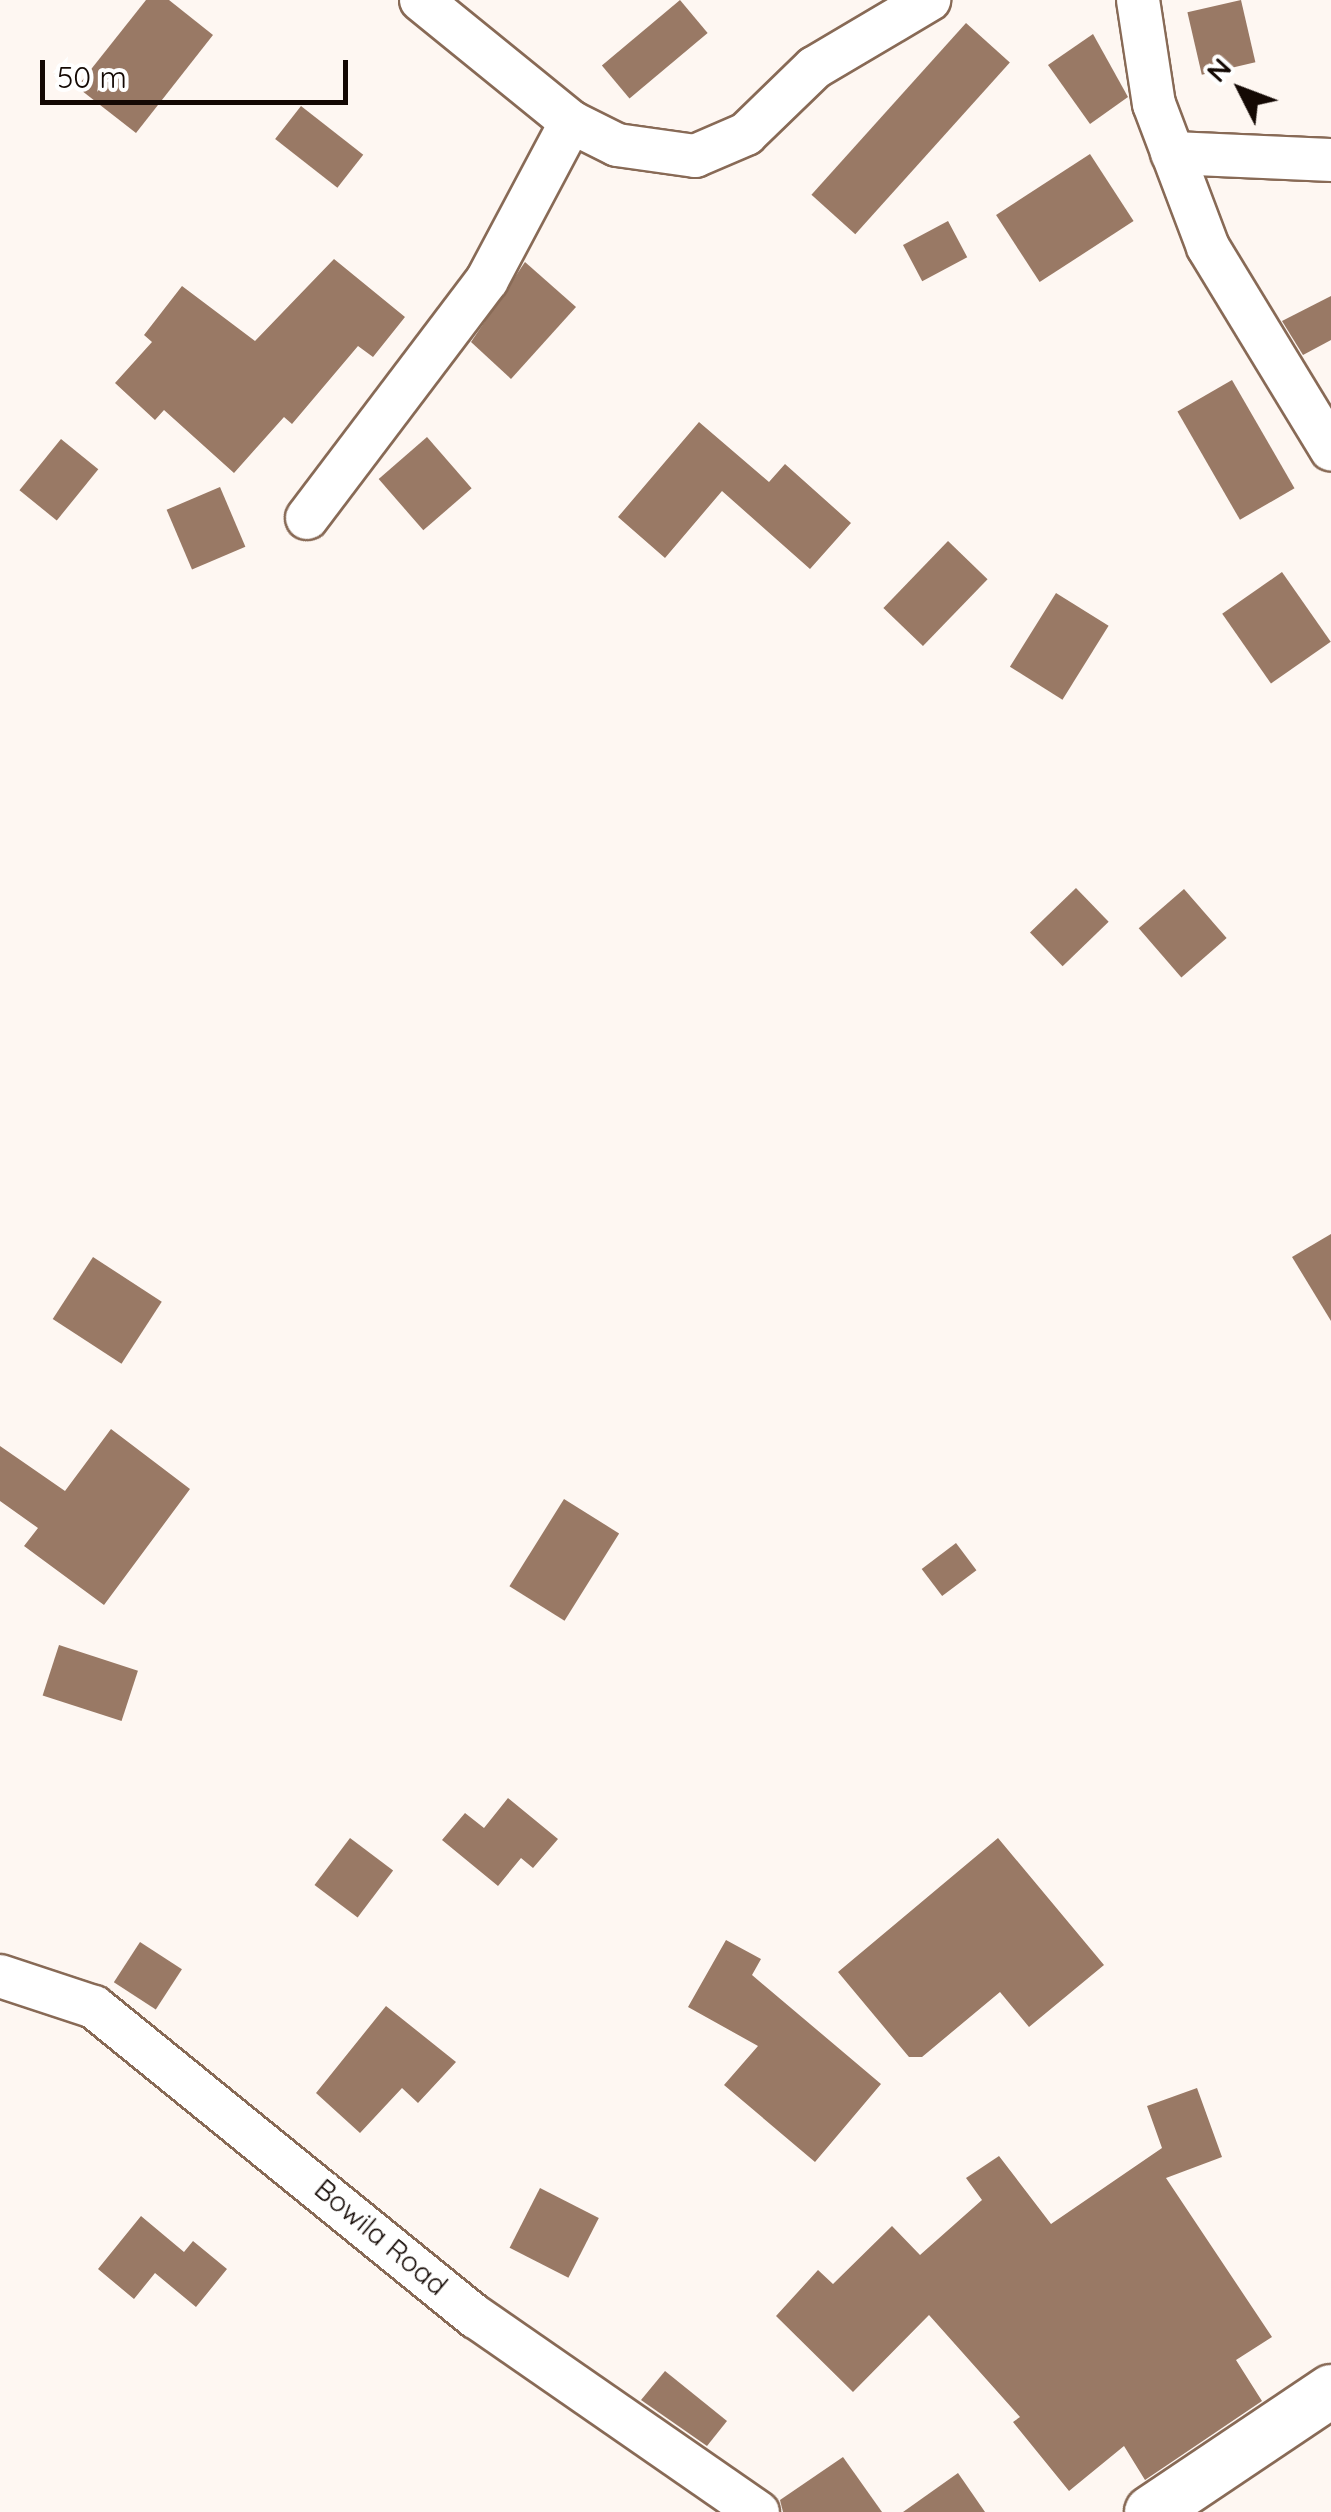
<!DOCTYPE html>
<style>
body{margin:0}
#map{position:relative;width:1331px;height:2512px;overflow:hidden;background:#fef7f2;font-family:Quicksand,sans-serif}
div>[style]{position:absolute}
.building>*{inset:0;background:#997965;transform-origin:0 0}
.roads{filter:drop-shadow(2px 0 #886a56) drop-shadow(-2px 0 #886a56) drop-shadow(0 2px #886a56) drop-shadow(0 -2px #886a56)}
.minor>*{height:42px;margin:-21px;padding:0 21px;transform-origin:21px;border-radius:21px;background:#fff}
.major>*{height:52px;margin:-26px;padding:0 26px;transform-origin:26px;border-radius:26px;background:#fff}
span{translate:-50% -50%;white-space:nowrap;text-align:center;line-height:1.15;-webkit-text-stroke:8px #fff;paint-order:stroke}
.street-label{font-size:28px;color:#140904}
.north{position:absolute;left:1191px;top:40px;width:100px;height:100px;-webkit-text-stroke:8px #fff;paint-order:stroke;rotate:312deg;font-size:28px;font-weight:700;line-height:40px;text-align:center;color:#140904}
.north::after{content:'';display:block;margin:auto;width:35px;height:45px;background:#140904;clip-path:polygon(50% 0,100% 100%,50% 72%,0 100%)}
.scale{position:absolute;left:40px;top:60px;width:308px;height:45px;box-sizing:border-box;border:5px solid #140904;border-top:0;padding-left:12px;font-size:30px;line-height:35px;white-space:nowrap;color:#140904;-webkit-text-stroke:8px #fff;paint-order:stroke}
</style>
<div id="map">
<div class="building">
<div style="clip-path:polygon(146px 0,169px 0,213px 35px,136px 133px,77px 87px)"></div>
<div style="left:680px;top:0;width:43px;height:102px;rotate:50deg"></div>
<div style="left:1241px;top:0;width:64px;height:55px;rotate:77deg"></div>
<div style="left:966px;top:23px;width:59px;height:231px;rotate:42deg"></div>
<div style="clip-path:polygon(1093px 34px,1128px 97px,1090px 124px,1048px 65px)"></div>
<div style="left:301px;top:106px;width:79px;height:42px;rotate:38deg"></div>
<div style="left:1090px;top:154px;width:80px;height:112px;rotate:57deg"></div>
<div style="left:948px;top:221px;width:41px;height:51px;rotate:62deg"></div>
<div style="clip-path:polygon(334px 259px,405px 317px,373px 357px,358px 346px,292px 424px,284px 417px,234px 473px,164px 410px,155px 420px,115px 383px,152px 342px,144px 335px,182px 286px,255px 341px)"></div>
<div style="clip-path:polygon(525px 262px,576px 307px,511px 379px,471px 342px)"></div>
<div style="clip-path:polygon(1331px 296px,1331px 340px,1303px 355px,1282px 321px)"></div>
<div style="left:1232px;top:380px;width:125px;height:63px;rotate:60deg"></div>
<div style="clip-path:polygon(699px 422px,769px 482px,785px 464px,851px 523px,810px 569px,722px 491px,665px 558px,618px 517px)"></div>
<div style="left:427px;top:437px;width:68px;height:64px;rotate:49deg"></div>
<div style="left:61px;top:439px;width:48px;height:66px;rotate:39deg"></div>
<div style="left:220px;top:487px;width:65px;height:58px;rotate:67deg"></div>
<div style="left:948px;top:541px;width:55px;height:93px;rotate:44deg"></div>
<div style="left:1282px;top:572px;width:85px;height:73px;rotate:55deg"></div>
<div style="left:1056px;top:593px;width:62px;height:87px;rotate:32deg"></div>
<div style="left:1076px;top:888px;width:47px;height:64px;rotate:46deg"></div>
<div style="left:1184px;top:889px;width:65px;height:60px;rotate:49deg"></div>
<div style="clip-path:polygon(1331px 1234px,1331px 1321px,1292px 1257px)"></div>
<div style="left:93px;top:1257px;width:82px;height:74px;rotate:33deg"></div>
<div style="clip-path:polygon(111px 1429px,190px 1489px,104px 1605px,24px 1546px,38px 1528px,0 1501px,0 1446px,65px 1491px)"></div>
<div style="left:564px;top:1499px;width:65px;height:103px;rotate:32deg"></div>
<div style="left:956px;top:1543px;width:34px;height:43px;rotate:53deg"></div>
<div style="left:59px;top:1645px;width:83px;height:53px;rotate:18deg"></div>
<div style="clip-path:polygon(508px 1798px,558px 1839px,533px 1868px,521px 1858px,498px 1886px,442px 1840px,465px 1813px,484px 1828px)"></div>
<div style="left:350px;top:1838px;width:54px;height:59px;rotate:37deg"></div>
<div style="clip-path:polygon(998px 1838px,1104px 1965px,1029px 2027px,1000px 1992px,922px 2057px,909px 2057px,838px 1972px)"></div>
<div style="clip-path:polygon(726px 1940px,761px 1959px,752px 1975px,881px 2084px,815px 2162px,724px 2085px,758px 2046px,688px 2007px)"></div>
<div style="left:140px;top:1942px;width:50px;height:48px;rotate:33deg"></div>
<div style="clip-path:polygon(386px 2006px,456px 2062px,418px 2103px,402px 2088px,360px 2133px,316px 2093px)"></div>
<div style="clip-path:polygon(1197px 2088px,1222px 2157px,1166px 2178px,1272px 2337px,1236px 2360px,1262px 2401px,1145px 2480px,1124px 2446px,1069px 2491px,1013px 2422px,1020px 2417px,929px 2315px,853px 2392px,776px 2316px,818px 2270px,833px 2284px,892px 2226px,920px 2255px,982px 2200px,966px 2178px,999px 2156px,1051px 2224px,1162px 2148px,1147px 2106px)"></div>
<div style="left:540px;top:2188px;width:66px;height:67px;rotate:27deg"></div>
<div style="clip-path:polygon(141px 2216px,184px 2252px,193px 2241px,227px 2269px,196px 2307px,155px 2273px,134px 2299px,98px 2269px)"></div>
<div style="clip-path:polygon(665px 2371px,727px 2421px,707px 2446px,641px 2400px)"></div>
<div style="clip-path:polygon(843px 2457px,882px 2512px,783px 2512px,780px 2500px)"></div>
<div style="clip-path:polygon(958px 2473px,985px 2512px,903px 2512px)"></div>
</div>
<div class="roads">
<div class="minor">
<div style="left:421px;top:0;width:193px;rotate:39.1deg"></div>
<div style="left:571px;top:122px;width:51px;rotate:26.6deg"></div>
<div style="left:617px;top:145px;width:79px;rotate:8deg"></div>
<div style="left:695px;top:156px;width:56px;rotate:-23.3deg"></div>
<div style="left:746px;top:134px;width:95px;rotate:-44.1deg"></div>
<div style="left:814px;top:68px;width:134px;rotate:-30.6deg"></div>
<div style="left:1138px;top:0;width:105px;rotate:81.3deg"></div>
<div style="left:1154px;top:104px;width:153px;rotate:69.3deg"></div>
<div style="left:1208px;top:247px;width:237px;rotate:58.7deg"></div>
<div style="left:1172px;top:153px;width:159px;rotate:2.5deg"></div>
<div style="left:307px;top:518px;width:298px;rotate:-52.9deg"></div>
<div style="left:487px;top:280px;width:179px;rotate:-62deg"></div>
<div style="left:0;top:1976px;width:99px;rotate:18.3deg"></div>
<div style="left:94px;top:2007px;width:492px;rotate:39.1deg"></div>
<div style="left:476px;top:2317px;width:343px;rotate:34.7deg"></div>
</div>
<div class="major">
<div style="left:1151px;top:2512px;width:217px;rotate:-33.9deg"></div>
</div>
</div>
<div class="street-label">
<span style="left:381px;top:2237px;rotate:40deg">Bowila Road</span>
</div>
<div class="north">N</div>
<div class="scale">50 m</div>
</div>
